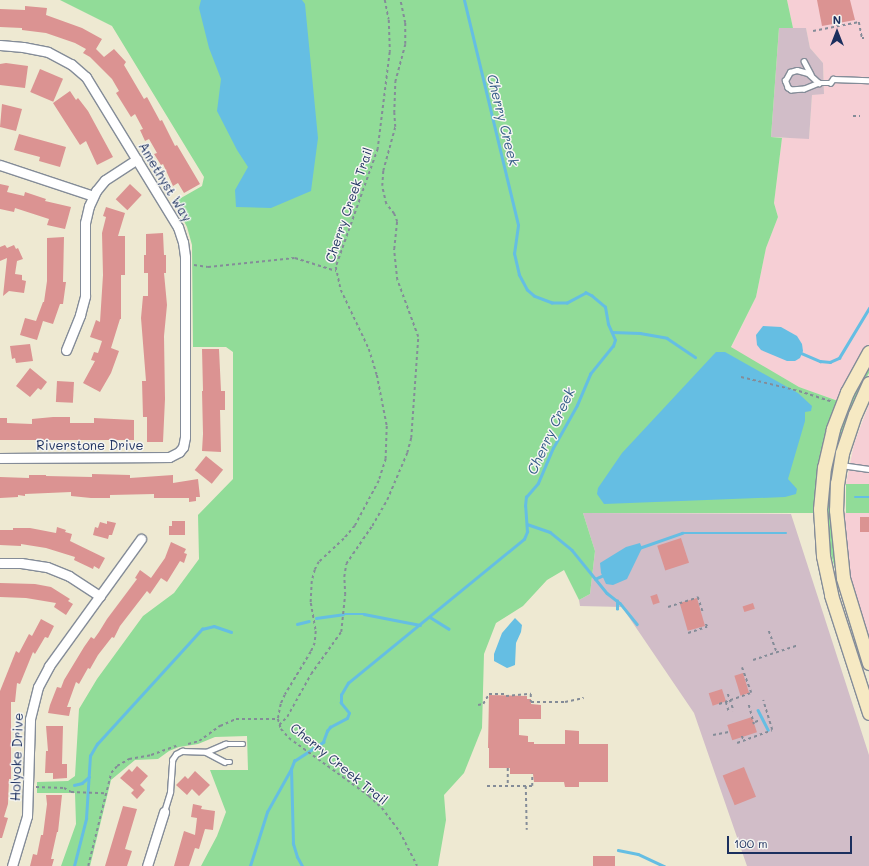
<!DOCTYPE html>
<style>
body{margin:0}
#map{position:relative;width:869px;height:866px;overflow:hidden;background:#eee9d2;font-family:Mali,sans-serif}
div>[style]{position:absolute}
.built>*{inset:0;background:#f6cfd5}
.industrial>*{inset:0;background:#d1bdc8}
.green>*{inset:0;background:#91dc98;transform-origin:0 0}
.water>*{inset:0;background:#65bee3}
.stream>*{height:2.5px;margin:-1.25px;padding:0 1.25px;transform-origin:1.25px;border-radius:1.25px;background:#65bee3}
.building>*{inset:0;background:#db9392;transform-origin:0 0}
.path>*{height:1.5px;margin-top:-0.75px;transform-origin:0;background:repeating-linear-gradient(90deg,#848c98 0 3px,transparent 0 6px)}
.roads{filter:drop-shadow(1px 0 #848c98) drop-shadow(-1px 0 #848c98) drop-shadow(0 1px #848c98) drop-shadow(0 -1px #848c98)}
.lane>*{height:4.5px;margin:-2.25px;padding:0 2.25px;transform-origin:2.25px;border-radius:2.25px;background:#fff}
.street>*{height:9px;margin:-4.5px;padding:0 4.5px;transform-origin:4.5px;border-radius:4.5px;background:#fff}
.secondary>*{height:13px;margin:-6.5px;padding:0 6.5px;transform-origin:6.5px;border-radius:6.5px;background:#f6e9c3}
span{translate:-50% -50%;white-space:nowrap;text-align:center;line-height:1.15;-webkit-text-stroke:3px #f6f6f2;paint-order:stroke}
.street-label{font-size:13px;color:#1b2f5e}
.water-label{font-size:14px;color:#315a86;font-style:italic}
.north{position:absolute;left:817px;top:12px;width:40px;height:40px;-webkit-text-stroke:3px #f6f6f2;paint-order:stroke;rotate:0deg;font-size:11px;font-weight:700;line-height:16px;text-align:center;color:#1b2f5e}
.north::after{content:'';display:block;margin:auto;width:14px;height:18px;background:#1b2f5e;clip-path:polygon(50% 0,100% 100%,50% 72%,0 100%)}
.scale{position:absolute;left:727px;top:836px;width:125px;height:18px;box-sizing:border-box;border:2px solid #1b2f5e;border-top:0;padding-left:5px;font-size:12px;line-height:14px;white-space:nowrap;color:#1b2f5e;-webkit-text-stroke:3px #f6f6f2;paint-order:stroke}
</style>
<div id="map">
<div class="built">
<div style="clip-path:polygon(787px 0,869px 0,869px 344px,838px 401px,799px 387px,731px 348px,756px 297px,766px 248px,778px 217px,774px 203px,782px 138px,809px 138px,812px 95px,824px 93px,823px 63px,810px 48px,806px 28px,793px 28px)"></div>
<div style="clip-path:polygon(869px 404px,869px 484px,846px 484px,854px 444px)"></div>
<div style="clip-path:polygon(844px 513px,869px 513px,869px 636px,865px 632px,851px 589px,842px 541px)"></div>
</div>
<div class="industrial">
<div style="clip-path:polygon(779px 28px,806px 28px,810px 48px,823px 63px,824px 94px,812px 95px,809px 139px,771px 137px)"></div>
<div style="clip-path:polygon(583px 513px,791px 514px,869px 755px,869px 866px,747px 866px,694px 713px,622px 607px,580px 606px,579px 600px,590px 594px,595px 551px)"></div>
</div>
<div class="green">
<div style="clip-path:polygon(60px 0,787px 0,793px 28px,779px 28px,771px 137px,782px 138px,774px 203px,778px 217px,766px 248px,756px 297px,731px 347px,799px 387px,838px 401px,815px 513px,583px 513px,595px 551px,590px 594px,579px 600px,564px 570px,547px 580px,523px 606px,496px 623px,484px 654px,482px 728px,464px 773px,444px 795px,446px 820px,438px 866px,201px 866px,217px 836px,226px 812px,210px 770px,248px 770px,247px 736px,215px 737px,198px 744px,179px 747px,169px 751px,158px 759px,135px 760px,111px 780px,90px 866px,61px 866px,76px 824px,75px 793px,37px 793px,37px 782px,68px 781px,75px 776px,79px 709px,97px 679px,143px 616px,174px 593px,199px 559px,198px 515px,233px 479px,233px 352px,226px 347px,193px 347px,192px 245px,187px 227px,174px 202px,202px 186px,204px 177px,112px 26px)"></div>
<div style="clip-path:polygon(869px 363px,869px 373px,859px 390px,831px 511px,835px 562px,854px 635px,828px 544px,825px 527px,827px 486px,834px 443px,849px 401px)"></div>
<div style="left:846px;top:484px;width:23px;height:29px"></div>
</div>
<div class="water">
<div style="clip-path:polygon(201px 0,302px 0,305px 4px,318px 138px,311px 191px,271px 208px,236px 207px,235px 190px,248px 167px,237px 150px,217px 111px,221px 79px,209px 48px,199px 8px)"></div>
<div style="clip-path:polygon(763px 326px,781px 327px,797px 336px,802px 344px,803px 351px,800px 358px,795px 361px,787px 361px,761px 350px,757px 345px,756px 335px)"></div>
<div style="clip-path:polygon(716px 352px,725px 352px,798px 393px,812px 406px,811px 411px,805px 412px,805px 421px,788px 479px,797px 489px,796px 494px,785px 497px,604px 504px,597px 494px,598px 488px,622px 453px)"></div>
<div style="clip-path:polygon(640px 543px,642px 548px,627px 579px,613px 585px,606px 584px,601px 573px,600px 563px,626px 547px)"></div>
<div style="clip-path:polygon(515px 618px,522px 625px,521px 632px,516px 643px,515px 665px,507px 668px,494px 661px,494px 654px,502px 633px)"></div>
</div>
<div class="stream">
<div style="left:612px;top:332px;width:28px;rotate:2deg"></div>
<div style="left:640px;top:333px;width:27px;rotate:10deg"></div>
<div style="left:667px;top:338px;width:34px;rotate:34deg"></div>
<div style="left:801px;top:353px;width:21px;rotate:23deg"></div>
<div style="left:820px;top:361px;width:10px;rotate:6deg"></div>
<div style="left:830px;top:362px;width:10px;rotate:-24deg"></div>
<div style="left:839px;top:358px;width:58px;rotate:-59deg"></div>
<div style="left:855px;top:497px;width:14px"></div>
<div style="left:527px;top:524px;width:24px;rotate:19deg"></div>
<div style="left:550px;top:532px;width:28px;rotate:39deg"></div>
<div style="left:572px;top:550px;width:55px;rotate:50.9deg"></div>
<div style="left:607px;top:593px;width:16px;rotate:38deg"></div>
<div style="left:620px;top:603px;width:27px;rotate:51deg"></div>
<div style="left:639px;top:548px;width:46px;rotate:-19.2deg"></div>
<div style="left:682px;top:533px;width:104px"></div>
<div style="left:595px;top:579px;width:10px;rotate:-24deg"></div>
<div style="left:617px;top:609px;width:8px;rotate:-90deg"></div>
<div style="left:430px;top:617px;width:22px;rotate:32deg"></div>
<div style="left:316px;top:618px;width:27px;rotate:-8deg"></div>
<div style="left:343px;top:614px;width:21px"></div>
<div style="left:364px;top:614px;width:57px;rotate:11.1deg"></div>
<div style="left:297px;top:624px;width:12px;rotate:-14deg"></div>
<div style="left:758px;top:710px;width:22px;rotate:63deg"></div>
<div style="left:74px;top:785px;width:8px;rotate:-14deg"></div>
<div style="left:82px;top:783px;width:9px;rotate:-41deg"></div>
<div style="left:618px;top:850px;width:20px;rotate:11deg"></div>
<div style="left:638px;top:854px;width:29px;rotate:25deg"></div>
<div style="left:74px;top:866px;width:49px;rotate:-75.7deg"></div>
<div style="left:86px;top:819px;width:63px;rotate:-86.4deg"></div>
<div style="left:90px;top:756px;width:14px;rotate:-60deg"></div>
<div style="left:97px;top:744px;width:156px;rotate:-47.6deg"></div>
<div style="left:202px;top:629px;width:12px;rotate:-14deg"></div>
<div style="left:214px;top:626px;width:18px;rotate:19deg"></div>
<div style="left:250px;top:866px;width:57px;rotate:-72.5deg"></div>
<div style="left:267px;top:812px;width:49px;rotate:-60.8deg"></div>
<div style="left:302px;top:866px;width:10px;rotate:-119deg"></div>
<div style="left:297px;top:857px;width:14px;rotate:-107deg"></div>
<div style="left:293px;top:844px;width:75px;rotate:-91.5deg"></div>
<div style="left:291px;top:769px;width:9px;rotate:-69deg"></div>
<div style="left:294px;top:761px;width:35px;rotate:-33deg"></div>
<div style="left:323px;top:742px;width:12px;rotate:-70deg"></div>
<div style="left:327px;top:731px;width:5px;rotate:-53deg"></div>
<div style="left:330px;top:727px;width:19px;rotate:-28deg"></div>
<div style="left:347px;top:718px;width:5px;rotate:-68deg"></div>
<div style="left:349px;top:713px;width:13px;rotate:-129deg"></div>
<div style="left:341px;top:703px;width:8px;rotate:-90deg"></div>
<div style="left:341px;top:695px;width:14px;rotate:-60deg"></div>
<div style="left:348px;top:683px;width:227px;rotate:-39.3deg"></div>
<div style="left:524px;top:539px;width:8px;rotate:-67deg"></div>
<div style="left:527px;top:532px;width:26px;rotate:-94deg"></div>
<div style="left:525px;top:506px;width:9px;rotate:-84deg"></div>
<div style="left:526px;top:497px;width:18px;rotate:-49deg"></div>
<div style="left:538px;top:483px;width:38px;rotate:-67deg"></div>
<div style="left:553px;top:448px;width:49px;rotate:-60.8deg"></div>
<div style="left:577px;top:405px;width:34px;rotate:-67deg"></div>
<div style="left:590px;top:374px;width:36px;rotate:-51deg"></div>
<div style="left:613px;top:346px;width:6px;rotate:-72deg"></div>
<div style="left:615px;top:340px;width:17px;rotate:-114deg"></div>
<div style="left:608px;top:324px;width:17px;rotate:-100deg"></div>
<div style="left:605px;top:307px;width:17px;rotate:-140deg"></div>
<div style="left:592px;top:296px;width:7px;rotate:-153deg"></div>
<div style="left:586px;top:293px;width:21px;rotate:152deg"></div>
<div style="left:567px;top:303px;width:15px;rotate:180deg"></div>
<div style="left:552px;top:303px;width:19px;rotate:-159deg"></div>
<div style="left:534px;top:296px;width:9px;rotate:-139deg"></div>
<div style="left:527px;top:290px;width:17px;rotate:-118deg"></div>
<div style="left:519px;top:275px;width:22px;rotate:-103deg"></div>
<div style="left:514px;top:254px;width:29px;rotate:-82deg"></div>
<div style="left:518px;top:225px;width:231px;rotate:-103.5deg"></div>
</div>
<div class="building">
<div style="clip-path:polygon(817px 0,850px 0,855px 20px,822px 26px)"></div>
<div style="clip-path:polygon(25px 6px,47px 8px,46px 15px,82px 28px,102px 39px,96px 49px,104px 57px,114px 49px,126px 62px,124px 65px,144px 99px,147px 97px,160px 121px,162px 120px,175px 146px,177px 145px,200px 184px,184px 193px,178px 183px,173px 186px,163px 164px,161px 165px,154px 154px,157px 153px,149px 139px,145px 141px,140px 130px,143px 129px,135px 114px,131px 117px,116px 93px,119px 91px,112px 79px,90px 57px,83px 53px,86px 49px,75px 43px,46px 33px,22px 30px,22px 28px,0 27px,0 9px,25px 10px)"></div>
<div style="clip-path:polygon(6px 63px,28px 66px,25px 88px,0 85px,0 64px)"></div>
<div style="left:40px;top:69px;width:25px;height:25px;rotate:23deg"></div>
<div style="clip-path:polygon(70px 91px,76px 100px,78px 98px,88px 111px,113px 157px,97px 165px,86px 141px,80px 145px,53px 103px)"></div>
<div style="clip-path:polygon(2px 104px,22px 109px,16px 131px,0 127px)"></div>
<div style="clip-path:polygon(19px 134px,66px 147px,60px 167px,39px 161px,40px 157px,14px 150px)"></div>
<div style="clip-path:polygon(0 184px,9px 186px,7px 192px,24px 196px,25px 192px,46px 199px,45px 201px,71px 207px,65px 229px,47px 225px,49px 219px,15px 208px,14px 212px,0 209px)"></div>
<div style="left:130px;top:184px;width:16px;height:21px;rotate:43deg"></div>
<div style="clip-path:polygon(106px 207px,125px 213px,118px 236px,125px 236px,125px 275px,121px 275px,121px 319px,120px 319px,111px 348px,119px 351px,111px 373px,100px 392px,83px 383px,95px 361px,91px 360px,94px 352px,98px 353px,102px 341px,90px 337px,96px 320px,100px 322px,103px 275px,102px 233px,106px 217px,103px 216px)"></div>
<div style="clip-path:polygon(163px 233px,164px 255px,166px 255px,166px 273px,164px 273px,167px 305px,164px 336px,165px 399px,163px 442px,147px 442px,147px 417px,143px 417px,142px 381px,146px 381px,141px 318px,143px 296px,148px 296px,148px 273px,144px 273px,144px 255px,146px 255px,146px 234px)"></div>
<div style="clip-path:polygon(64px 237px,63px 282px,66px 282px,63px 304px,60px 304px,53px 324px,43px 321px,37px 340px,20px 335px,25px 318px,36px 321px,43px 302px,44px 302px,47px 281px,47px 238px)"></div>
<div style="clip-path:polygon(5px 245px,7px 248px,14px 245px,16px 249px,18px 248px,23px 259px,17px 261px,15px 274px,22px 275px,22px 280px,26px 281px,24px 293px,9px 291px,3px 296px,7px 258px,0 261px,0 247px)"></div>
<div style="clip-path:polygon(30px 344px,33px 361px,16px 363px,15px 358px,12px 359px,10px 346px)"></div>
<div style="clip-path:polygon(202px 349px,219px 349px,221px 391px,225px 391px,225px 410px,220px 410px,221px 452px,202px 451px,203px 434px,202px 391px,203px 391px)"></div>
<div style="clip-path:polygon(30px 368px,47px 382px,41px 390px,38px 388px,30px 397px,16px 386px)"></div>
<div style="left:57px;top:381px;width:17px;height:21px;rotate:3deg"></div>
<div style="clip-path:polygon(53px 417px,70px 417px,70px 423px,94px 423px,94px 418px,134px 420px,134px 440px,0 440px,0 418px,7px 418px,7px 423px,32px 424px,32px 419px)"></div>
<div style="left:206px;top:456px;width:22px;height:18px;rotate:39deg"></div>
<div style="clip-path:polygon(92px 474px,130px 475px,130px 478px,173px 475px,173px 483px,198px 479px,200px 497px,196px 497px,196px 501px,189px 502px,189px 498px,154px 498px,154px 494px,110px 495px,110px 498px,91px 498px,71px 496px,71px 492px,25px 494px,25px 496px,18px 495px,18px 497px,0 498px,0 477px,29px 478px,29px 475px,46px 475px,46px 476px,92px 477px)"></div>
<div style="left:860px;top:517px;width:9px;height:15px"></div>
<div style="clip-path:polygon(107px 521px,116px 523px,112px 535px,109px 535px,108px 539px,93px 535px,95px 527px,98px 528px,100px 522px,107px 524px)"></div>
<div style="clip-path:polygon(172px 521px,185px 521px,185px 535px,169px 535px,169px 526px,172px 526px)"></div>
<div style="clip-path:polygon(57px 527px,66px 530px,65px 532px,72px 534px,70px 541px,105px 558px,99px 569px,94px 566px,93px 569px,74px 560px,75px 557px,46px 548px,21px 544px,21px 546px,0 545px,0 530px,13px 530px,13px 528px,30px 528px,56px 533px)"></div>
<div style="left:681px;top:538px;width:26px;height:25px;rotate:72deg"></div>
<div style="clip-path:polygon(171px 542px,186px 549px,184px 553px,187px 554px,184px 563px,180px 561px,167px 582px,161px 578px,150px 594px,147px 591px,120px 626px,114px 638px,112px 637px,98px 655px,90px 669px,88px 668px,79px 684px,76px 682px,67px 707px,71px 707px,69px 716px,48px 713px,50px 705px,57px 687px,61px 688px,64px 680px,84px 647px,91px 637px,94px 639px,99px 632px,107px 619px,137px 579px,135px 578px,140px 570px,151px 578px,165px 558px)"></div>
<div style="clip-path:polygon(0 583px,35px 584px,51px 587px,70px 599px,68px 601px,73px 604px,66px 615px,54px 607px,56px 603px,26px 598px,0 597px)"></div>
<div style="left:657px;top:594px;width:9px;height:7px;rotate:72deg"></div>
<div style="left:697px;top:598px;width:29px;height:18px;rotate:74deg"></div>
<div style="left:753px;top:603px;width:6px;height:11px;rotate:72deg"></div>
<div style="clip-path:polygon(41px 619px,54px 626px,48px 638px,45px 637px,35px 654px,33px 652px,20px 684px,17px 683px,15px 702px,11px 702px,11px 779px,9px 779px,8px 804px,4px 817px,8px 818px,2px 838px,0 838px,0 691px,16px 651px,19px 653px,29px 634px,32px 636px)"></div>
<div style="left:743px;top:673px;width:21px;height:9px;rotate:73deg"></div>
<div style="left:722px;top:689px;width:13px;height:14px;rotate:72deg"></div>
<div style="clip-path:polygon(489px 695px,527px 696px,527px 699px,531px 699px,531px 704px,541px 705px,541px 719px,519px 719px,519px 735px,528px 736px,528px 742px,534px 742px,534px 744px,565px 744px,565px 730px,579px 731px,579px 744px,608px 744px,608px 782px,579px 782px,579px 787px,565px 787px,564px 782px,534px 782px,533px 774px,510px 774px,510px 768px,489px 768px,489px 748px,488px 748px)"></div>
<div style="left:752px;top:717px;width:16px;height:26px;rotate:72deg"></div>
<div style="clip-path:polygon(46px 726px,63px 726px,62px 764px,67px 764px,67px 778px,53px 779px,53px 773px,45px 773px,46px 751px,48px 751px)"></div>
<div style="clip-path:polygon(137px 766px,148px 776px,140px 785px,145px 790px,137px 799px,131px 793px,134px 790px,120px 778px,129px 769px,132px 772px)"></div>
<div style="left:744px;top:767px;width:32px;height:23px;rotate:68deg"></div>
<div style="clip-path:polygon(195px 771px,210px 785px,199px 796px,192px 789px,187px 795px,176px 785px,185px 776px,188px 779px)"></div>
<div style="clip-path:polygon(46px 795px,62px 795px,58px 832px,57px 832px,51px 859px,54px 859px,52px 866px,30px 866px,33px 854px,37px 855px,41px 835px,43px 835px,47px 804px)"></div>
<div style="clip-path:polygon(193px 804px,202px 806px,201px 809px,215px 811px,213px 830px,205px 829px,199px 849px,195px 848px,189px 866px,174px 866px,184px 831px,195px 835px,197px 818px,191px 817px)"></div>
<div style="clip-path:polygon(123px 806px,137px 809px,125px 849px,132px 851px,127px 866px,105px 866px)"></div>
<div style="left:593px;top:856px;width:22px;height:10px"></div>
</div>
<div class="path">
<div style="left:385px;top:0;width:20px;rotate:79deg"></div>
<div style="left:389px;top:20px;width:32px;rotate:88deg"></div>
<div style="left:390px;top:52px;width:98px;rotate:97.1deg"></div>
<div style="left:378px;top:149px;width:125px;rotate:109.6deg"></div>
<div style="left:336px;top:267px;width:24px;rotate:78deg"></div>
<div style="left:341px;top:290px;width:65px;rotate:64.6deg"></div>
<div style="left:369px;top:349px;width:27px;rotate:73deg"></div>
<div style="left:377px;top:375px;width:52px;rotate:78.9deg"></div>
<div style="left:387px;top:426px;width:33px;rotate:92deg"></div>
<div style="left:386px;top:459px;width:23px;rotate:108deg"></div>
<div style="left:379px;top:481px;width:51px;rotate:118.1deg"></div>
<div style="left:355px;top:526px;width:17px;rotate:130deg"></div>
<div style="left:344px;top:539px;width:34px;rotate:137deg"></div>
<div style="left:319px;top:562px;width:9px;rotate:117deg"></div>
<div style="left:315px;top:570px;width:11px;rotate:105deg"></div>
<div style="left:312px;top:581px;width:22px;rotate:93deg"></div>
<div style="left:311px;top:603px;width:28px;rotate:80deg"></div>
<div style="left:316px;top:631px;width:12px;rotate:95deg"></div>
<div style="left:315px;top:643px;width:10px;rotate:114deg"></div>
<div style="left:311px;top:652px;width:50px;rotate:121.2deg"></div>
<div style="left:285px;top:695px;width:10px;rotate:114deg"></div>
<div style="left:281px;top:704px;width:15px;rotate:101deg"></div>
<div style="left:278px;top:719px;width:10px;rotate:73deg"></div>
<div style="left:281px;top:729px;width:12px;rotate:48deg"></div>
<div style="left:289px;top:738px;width:99px;rotate:35.9deg"></div>
<div style="left:369px;top:796px;width:18px;rotate:43deg"></div>
<div style="left:382px;top:808px;width:30px;rotate:53deg"></div>
<div style="left:400px;top:832px;width:38px;rotate:63deg"></div>
<div style="left:813px;top:31px;width:47px;rotate:-11.1deg"></div>
<div style="left:859px;top:22px;width:16px;rotate:79deg"></div>
<div style="left:862px;top:38px;width:2px"></div>
<div style="left:853px;top:116px;width:7px"></div>
<div style="left:194px;top:265px;width:14px;rotate:8deg"></div>
<div style="left:208px;top:267px;width:87px;rotate:-5.9deg"></div>
<div style="left:295px;top:258px;width:43px;rotate:17.6deg"></div>
<div style="left:741px;top:377px;width:60px;rotate:13.6deg"></div>
<div style="left:799px;top:391px;width:35px;rotate:18deg"></div>
<div style="left:668px;top:607px;width:32px;rotate:-18deg"></div>
<div style="left:698px;top:597px;width:16px;rotate:72deg"></div>
<div style="left:769px;top:631px;width:23px;rotate:70deg"></div>
<div style="left:688px;top:633px;width:20px;rotate:-18deg"></div>
<div style="left:707px;top:627px;width:4px;rotate:-117deg"></div>
<div style="left:753px;top:660px;width:48px;rotate:-18.1deg"></div>
<div style="left:728px;top:694px;width:18px;rotate:71deg"></div>
<div style="left:506px;top:696px;width:25px;rotate:-5deg"></div>
<div style="left:531px;top:694px;width:8px;rotate:90deg"></div>
<div style="left:531px;top:702px;width:34px"></div>
<div style="left:565px;top:702px;width:19px;rotate:-12deg"></div>
<div style="left:726px;top:702px;width:10px;rotate:73deg"></div>
<div style="left:719px;top:704px;width:34px;rotate:-19deg"></div>
<div style="left:751px;top:693px;width:27px;rotate:-110deg"></div>
<div style="left:478px;top:705px;width:5px;rotate:-11deg"></div>
<div style="left:483px;top:704px;width:12px;rotate:-59deg"></div>
<div style="left:489px;top:694px;width:17px"></div>
<div style="left:749px;top:705px;width:20px;rotate:75deg"></div>
<div style="left:755px;top:722px;width:5px;rotate:-22deg"></div>
<div style="left:279px;top:725px;width:11px;rotate:-45deg"></div>
<div style="left:287px;top:717px;width:49px;rotate:-60.8deg"></div>
<div style="left:311px;top:674px;width:52px;rotate:-54.5deg"></div>
<div style="left:341px;top:632px;width:37px;rotate:-84deg"></div>
<div style="left:345px;top:595px;width:18px;rotate:-93deg"></div>
<div style="left:344px;top:577px;width:13px;rotate:-81deg"></div>
<div style="left:346px;top:564px;width:46px;rotate:-55.6deg"></div>
<div style="left:372px;top:526px;width:30px;rotate:-60deg"></div>
<div style="left:387px;top:500px;width:51px;rotate:-66.9deg"></div>
<div style="left:407px;top:453px;width:16px;rotate:-75deg"></div>
<div style="left:411px;top:438px;width:101px;rotate:-86deg"></div>
<div style="left:418px;top:337px;width:61px;rotate:-110.2deg"></div>
<div style="left:397px;top:280px;width:31px;rotate:-96deg"></div>
<div style="left:394px;top:249px;width:27px;rotate:-84deg"></div>
<div style="left:397px;top:222px;width:9px;rotate:-111deg"></div>
<div style="left:394px;top:214px;width:13px;rotate:-129deg"></div>
<div style="left:386px;top:204px;width:18px;rotate:-103deg"></div>
<div style="left:382px;top:186px;width:15px;rotate:-86deg"></div>
<div style="left:383px;top:171px;width:46px;rotate:-74.7deg"></div>
<div style="left:395px;top:127px;width:14px;rotate:-94deg"></div>
<div style="left:394px;top:113px;width:31px;rotate:-88deg"></div>
<div style="left:395px;top:82px;width:39px;rotate:-75deg"></div>
<div style="left:405px;top:44px;width:21px;rotate:-90deg"></div>
<div style="left:405px;top:23px;width:24px;rotate:-102deg"></div>
<div style="left:713px;top:735px;width:16px;rotate:-11deg"></div>
<div style="left:742px;top:736px;width:5px;rotate:68deg"></div>
<div style="left:737px;top:743px;width:37px;rotate:-20deg"></div>
<div style="left:772px;top:730px;width:31px;rotate:-107deg"></div>
<div style="left:188px;top:744px;width:11px;rotate:-15deg"></div>
<div style="left:199px;top:741px;width:26px;rotate:-36deg"></div>
<div style="left:220px;top:726px;width:17px;rotate:-24deg"></div>
<div style="left:236px;top:719px;width:42px"></div>
<div style="left:508px;top:768px;width:18px;rotate:90deg"></div>
<div style="left:487px;top:786px;width:45px"></div>
<div style="left:532px;top:786px;width:12px;rotate:-90deg"></div>
<div style="left:526px;top:786px;width:44px;rotate:88.7deg"></div>
<div style="left:36px;top:787px;width:28px;rotate:2deg"></div>
<div style="left:64px;top:788px;width:8px;rotate:30deg"></div>
<div style="left:71px;top:792px;width:34px;rotate:2deg"></div>
<div style="left:88px;top:866px;width:96px;rotate:-76.1deg"></div>
<div style="left:111px;top:773px;width:9px;rotate:-49deg"></div>
<div style="left:117px;top:766px;width:14px;rotate:-30deg"></div>
<div style="left:129px;top:759px;width:22px;rotate:-10deg"></div>
<div style="left:151px;top:755px;width:27px;rotate:-20deg"></div>
</div>
<div class="roads">
<div class="lane">
<div style="left:804px;top:61px;width:15px;rotate:62deg"></div>
<div style="left:819px;top:83px;width:16px;rotate:158deg"></div>
<div style="left:804px;top:89px;width:13px;rotate:176deg"></div>
<div style="left:791px;top:90px;width:4px;rotate:-146deg"></div>
<div style="left:788px;top:88px;width:8px;rotate:-113deg"></div>
<div style="left:785px;top:81px;width:10px;rotate:-61deg"></div>
<div style="left:790px;top:72px;width:7px;rotate:-16deg"></div>
<div style="left:797px;top:70px;width:11px;rotate:15deg"></div>
<div style="left:808px;top:73px;width:15px;rotate:42deg"></div>
<div style="left:819px;top:83px;width:11px"></div>
<div style="left:830px;top:83px;width:5px;rotate:-53deg"></div>
<div style="left:833px;top:79px;width:35px;rotate:2deg"></div>
<div style="left:841px;top:465px;width:28px;rotate:8deg"></div>
<div style="left:206px;top:752px;width:21px;rotate:28deg"></div>
<div style="left:225px;top:762px;width:5px"></div>
<div style="left:164px;top:812px;width:21px;rotate:-73deg"></div>
<div style="left:170px;top:792px;width:32px;rotate:-86deg"></div>
<div style="left:172px;top:760px;width:7px;rotate:-56deg"></div>
<div style="left:176px;top:754px;width:7px;rotate:-27deg"></div>
<div style="left:182px;top:751px;width:24px;rotate:2deg"></div>
<div style="left:206px;top:752px;width:21px;rotate:-23deg"></div>
<div style="left:225px;top:744px;width:18px"></div>
</div>
<div class="street">
<div style="left:0;top:45px;width:23px;rotate:5deg"></div>
<div style="left:23px;top:47px;width:25px;rotate:11deg"></div>
<div style="left:48px;top:52px;width:26px;rotate:28deg"></div>
<div style="left:71px;top:64px;width:20px;rotate:41deg"></div>
<div style="left:86px;top:77px;width:176px;rotate:58.5deg"></div>
<div style="left:178px;top:227px;width:16px;rotate:72deg"></div>
<div style="left:183px;top:242px;width:15px;rotate:82deg"></div>
<div style="left:185px;top:257px;width:180px;rotate:90deg"></div>
<div style="left:185px;top:437px;width:10px;rotate:101deg"></div>
<div style="left:183px;top:447px;width:6px;rotate:129deg"></div>
<div style="left:179px;top:452px;width:11px;rotate:153deg"></div>
<div style="left:169px;top:457px;width:169px;rotate:179.7deg"></div>
<div style="left:0;top:165px;width:98px;rotate:18.4deg"></div>
<div style="left:66px;top:350px;width:38px;rotate:-68deg"></div>
<div style="left:80px;top:315px;width:20px;rotate:-75deg"></div>
<div style="left:85px;top:296px;width:73px;rotate:-90deg"></div>
<div style="left:85px;top:223px;width:17px;rotate:-77deg"></div>
<div style="left:89px;top:206px;width:17px;rotate:-65deg"></div>
<div style="left:96px;top:191px;width:14px;rotate:-51deg"></div>
<div style="left:105px;top:180px;width:38px;rotate:-33deg"></div>
<div style="left:0;top:563px;width:21px"></div>
<div style="left:21px;top:563px;width:26px;rotate:9deg"></div>
<div style="left:47px;top:567px;width:24px;rotate:22deg"></div>
<div style="left:69px;top:576px;width:37px;rotate:33deg"></div>
<div style="left:12px;top:866px;width:52px;rotate:-73.3deg"></div>
<div style="left:27px;top:816px;width:97px;rotate:-88.2deg"></div>
<div style="left:30px;top:719px;width:33px;rotate:-76deg"></div>
<div style="left:38px;top:687px;width:24px;rotate:-62deg"></div>
<div style="left:49px;top:666px;width:157px;rotate:-54.1deg"></div>
<div style="left:147px;top:866px;width:57px;rotate:-72.5deg"></div>
</div>
<div class="secondary">
<div style="left:869px;top:352px;width:46px;rotate:118.8deg"></div>
<div style="left:847px;top:392px;width:40px;rotate:111deg"></div>
<div style="left:833px;top:429px;width:39px;rotate:103deg"></div>
<div style="left:824px;top:467px;width:42px;rotate:95.4deg"></div>
<div style="left:820px;top:509px;width:47px;rotate:86.3deg"></div>
<div style="left:823px;top:556px;width:40px;rotate:78deg"></div>
<div style="left:831px;top:595px;width:124px;rotate:72.1deg"></div>
<div style="left:869px;top:383px;width:34px;rotate:114deg"></div>
<div style="left:855px;top:414px;width:41px;rotate:108.4deg"></div>
<div style="left:842px;top:453px;width:30px;rotate:99deg"></div>
<div style="left:837px;top:483px;width:27px;rotate:92deg"></div>
<div style="left:836px;top:510px;width:68px;rotate:84.1deg"></div>
<div style="left:843px;top:578px;width:89px;rotate:73deg"></div>
</div>
</div>
<div class="street-label">
<span style="left:165px;top:182px;rotate:59deg">Amethyst Way</span>
<span style="left:349px;top:205px;rotate:-71deg">Cherry Creek Trail</span>
<span style="left:90px;top:445px">Riverstone Drive</span>
<span style="left:17px;top:757px;rotate:-88deg">Holyoke Drive</span>
<span style="left:339px;top:764px;rotate:39deg">Cherry Creek Trail</span>
</div>
<div class="water-label">
<span style="left:503px;top:120px;rotate:76deg">Cherry Creek</span>
<span style="left:551px;top:431px;rotate:-65deg">Cherry Creek</span>
</div>
<div class="north">N</div>
<div class="scale">100 m</div>
</div>
